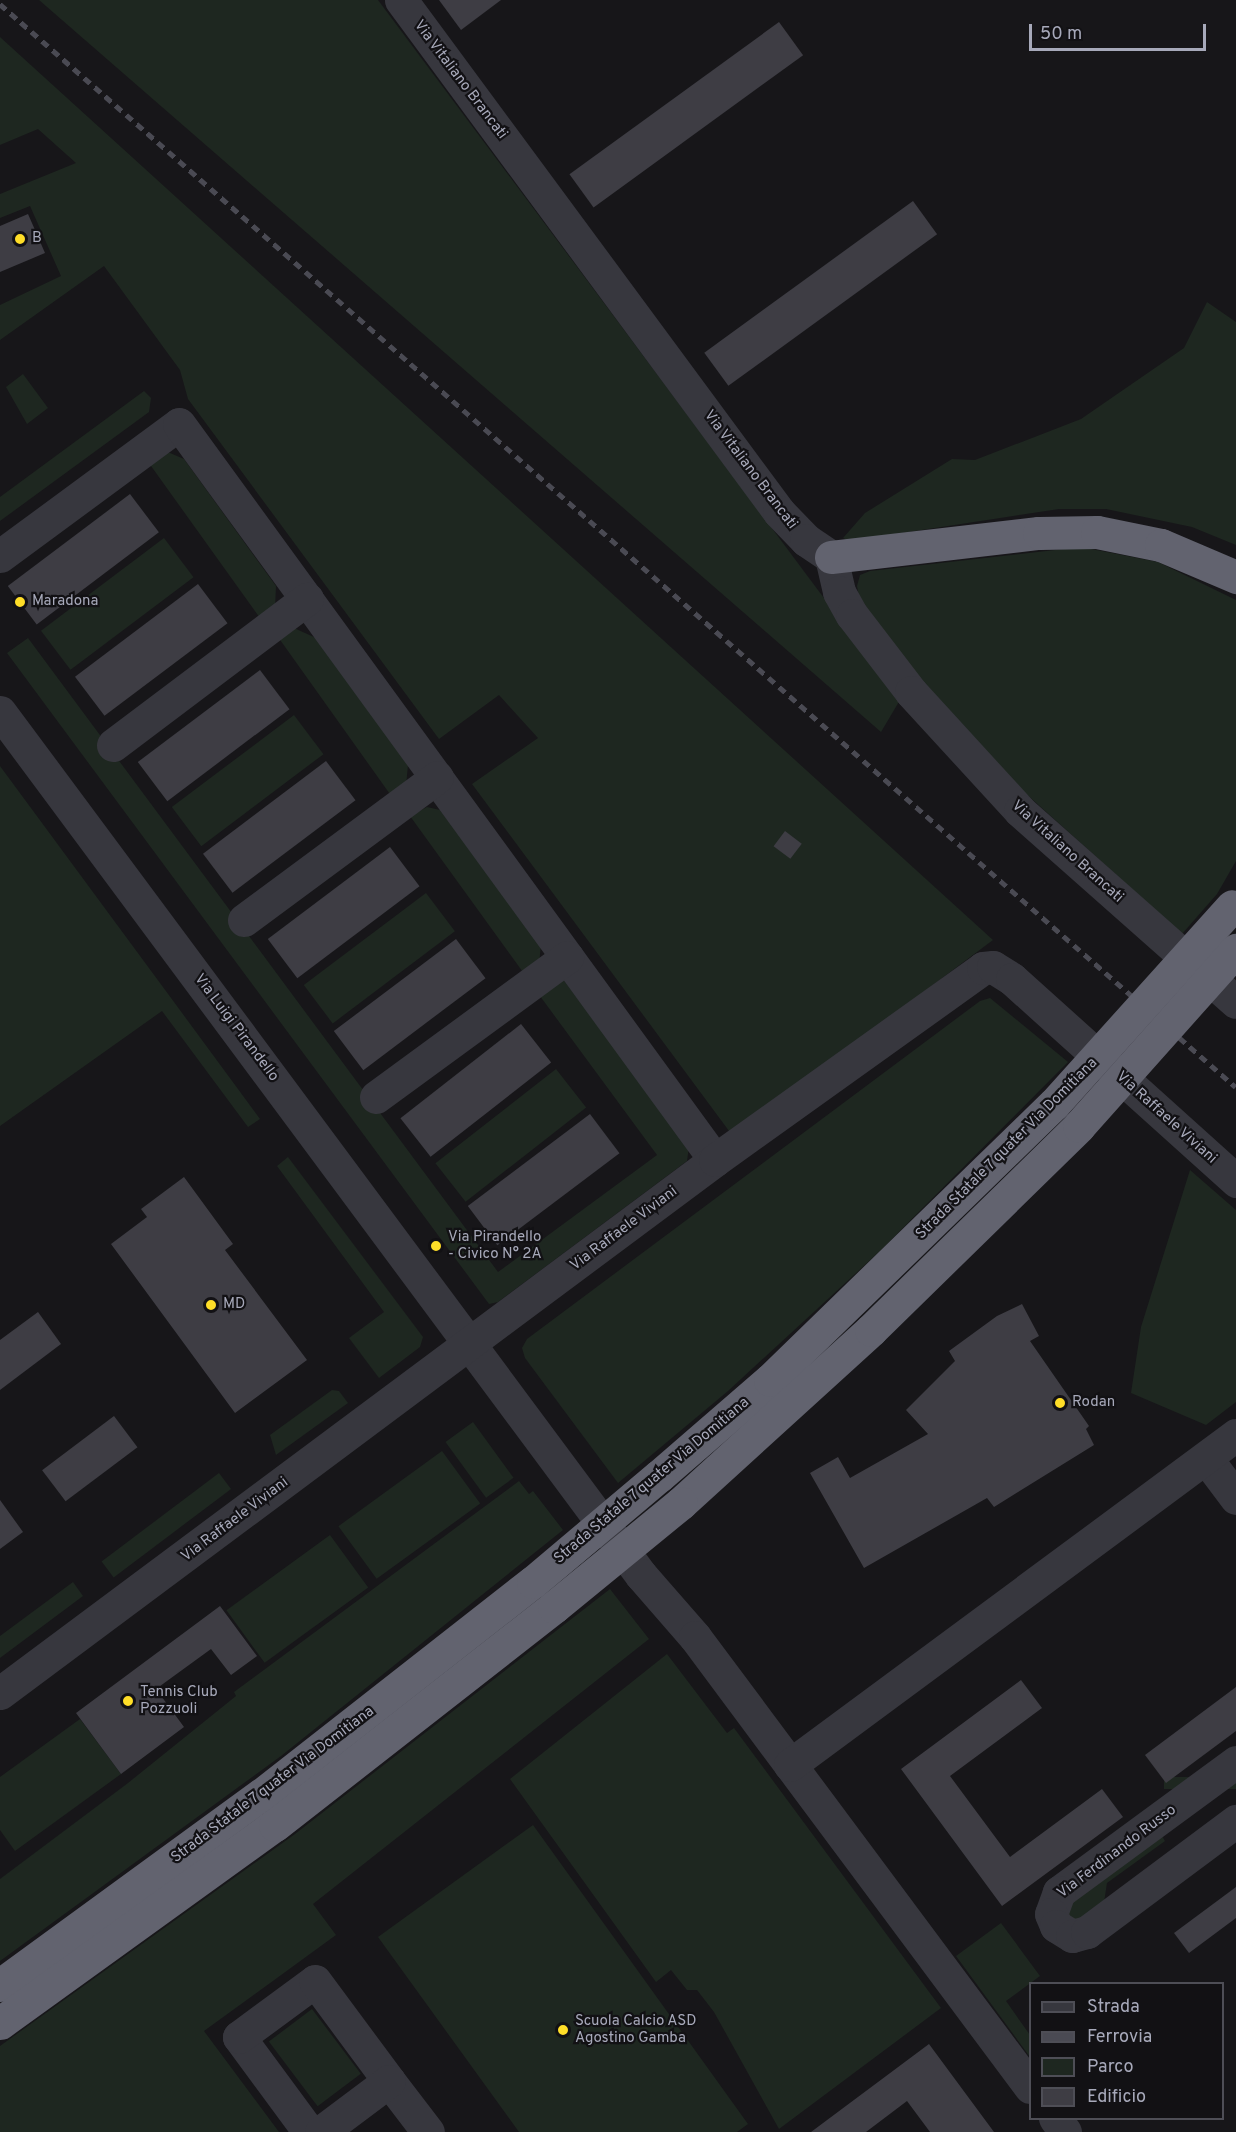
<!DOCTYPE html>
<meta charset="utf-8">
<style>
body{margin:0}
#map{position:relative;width:1236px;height:2132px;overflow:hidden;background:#171619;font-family:Overpass,sans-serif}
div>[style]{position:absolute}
.green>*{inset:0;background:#1e2720;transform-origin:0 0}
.building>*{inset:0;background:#3e3d44;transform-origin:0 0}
.minor>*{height:33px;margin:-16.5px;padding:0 16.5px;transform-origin:16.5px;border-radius:16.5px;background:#37373e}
.highway>*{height:33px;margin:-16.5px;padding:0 16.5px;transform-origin:16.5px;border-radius:16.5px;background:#62636f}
.rail>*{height:4.5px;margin-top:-2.25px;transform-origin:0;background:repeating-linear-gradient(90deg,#4a4a53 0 8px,transparent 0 14px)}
.highway-bridge>*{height:33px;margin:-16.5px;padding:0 16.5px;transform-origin:16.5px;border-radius:16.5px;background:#62636f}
.dots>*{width:16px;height:16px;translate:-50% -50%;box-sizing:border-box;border:3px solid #121114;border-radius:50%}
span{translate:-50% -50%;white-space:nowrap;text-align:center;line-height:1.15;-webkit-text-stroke:4.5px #121114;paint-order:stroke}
.street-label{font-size:15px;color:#a7a9ba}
.poi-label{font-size:15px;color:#a7a9ba}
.left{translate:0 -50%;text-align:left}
.legend{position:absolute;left:1029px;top:1982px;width:195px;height:138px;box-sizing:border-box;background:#121114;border:2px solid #4e4e56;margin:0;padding:8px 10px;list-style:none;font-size:18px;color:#a7a9ba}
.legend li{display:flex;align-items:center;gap:12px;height:30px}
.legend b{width:30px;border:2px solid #4e4e56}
.scale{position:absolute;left:1029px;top:24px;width:177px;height:27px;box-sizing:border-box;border:3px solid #a7a9ba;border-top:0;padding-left:8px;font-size:18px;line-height:21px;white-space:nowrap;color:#a7a9ba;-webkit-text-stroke:4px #121114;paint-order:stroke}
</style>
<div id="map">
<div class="green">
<div style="clip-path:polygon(39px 0,378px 0,900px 700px,881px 732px)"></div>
<div style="clip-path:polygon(0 37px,993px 940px,732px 1135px,472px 784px,538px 738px,499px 695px,439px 739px,188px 399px,180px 370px,104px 266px,0 340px,0 305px,61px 276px,30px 206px,0 218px,0 194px,76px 163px,38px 129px,0 145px)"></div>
<div style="clip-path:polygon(1207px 302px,1236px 322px,1236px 545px,1192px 527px,1106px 509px,1059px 509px,850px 541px,843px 538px,865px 513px,952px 459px,975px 460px,1081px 419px,1184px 348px)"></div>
<div style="clip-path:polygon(23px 374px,48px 408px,27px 424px,6px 387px)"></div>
<div style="clip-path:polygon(144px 391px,151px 398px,149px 412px,0 521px,0 497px)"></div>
<div style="clip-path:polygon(163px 450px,184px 459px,276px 586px,275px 608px,260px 618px,146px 459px)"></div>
<div style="left:164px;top:538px;width:49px;height:154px;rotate:53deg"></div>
<div style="clip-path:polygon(1081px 547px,1158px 562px,1236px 600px,1236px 861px,1217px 894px,1182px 934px,1004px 774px,911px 669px,859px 597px,857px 586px,860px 575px,870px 571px)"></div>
<div style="clip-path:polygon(294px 628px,316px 638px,408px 765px,406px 786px,392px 797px,278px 637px)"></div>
<div style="clip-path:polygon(28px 638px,498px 1272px,657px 1155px,537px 992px,563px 979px,689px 1147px,687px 1161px,498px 1302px,489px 1304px,7px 653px)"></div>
<div style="left:294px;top:715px;width:49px;height:153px;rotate:53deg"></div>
<div style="clip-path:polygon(0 766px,174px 1002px,260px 1119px,248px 1127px,162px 1011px,0 1126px)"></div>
<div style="clip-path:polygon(427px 807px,440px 810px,541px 944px,539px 965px,525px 975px,410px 816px)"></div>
<div style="left:426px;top:893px;width:48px;height:153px;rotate:53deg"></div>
<div style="clip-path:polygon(990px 998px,1068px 1062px,880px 1251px,728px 1391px,618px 1483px,525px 1358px,522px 1348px,527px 1339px,980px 1001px)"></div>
<div style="left:556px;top:1069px;width:49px;height:153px;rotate:52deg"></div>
<div style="clip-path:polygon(288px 1157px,423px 1337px,420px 1347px,379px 1378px,349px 1338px,384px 1312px,277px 1166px)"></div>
<div style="clip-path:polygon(1190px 1170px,1236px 1210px,1236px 1402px,1206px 1425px,1131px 1393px,1141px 1327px)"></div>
<div style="clip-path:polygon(332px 1390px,339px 1391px,348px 1403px,276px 1455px,270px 1435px)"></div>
<div style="left:473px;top:1422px;width:69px;height:34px;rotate:54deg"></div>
<div style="left:442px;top:1451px;width:65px;height:128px;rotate:54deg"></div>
<div style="left:219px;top:1473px;width:20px;height:147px;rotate:53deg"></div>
<div style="clip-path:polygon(519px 1481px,529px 1494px,533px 1491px,563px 1530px,281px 1756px,0 1961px,0 1879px,128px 1783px,236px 1696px,234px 1692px)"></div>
<div style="left:330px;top:1535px;width:65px;height:128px;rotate:54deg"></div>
<div style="clip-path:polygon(73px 1582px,83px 1596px,0 1658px,0 1636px)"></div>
<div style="clip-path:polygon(610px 1589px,649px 1639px,313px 1904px,336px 1935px,204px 2031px,279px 2132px,0 2132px,0 2046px,295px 1834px)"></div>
<div style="clip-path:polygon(667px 1654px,727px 1733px,734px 1728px,941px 2008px,779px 2129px,714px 2012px,697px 1990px,687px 1990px,671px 1970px,656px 1982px,510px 1779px)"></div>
<div style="clip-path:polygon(80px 1719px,121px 1774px,15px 1851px,0 1830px,0 1777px)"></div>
<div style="left:1236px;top:1777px;width:12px;height:72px;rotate:90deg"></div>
<div style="clip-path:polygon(533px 1825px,748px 2124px,737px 2132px,519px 2132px,378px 1937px)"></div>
<div style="clip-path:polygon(1160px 1833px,1165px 1841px,1107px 1883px,1103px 1909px,1082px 1925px,1067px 1916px,1065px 1901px)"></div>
<div style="clip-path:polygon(1001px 1923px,1040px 1976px,1006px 2001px,1030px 2035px,1030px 2057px,956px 1956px)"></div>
<div style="left:312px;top:2009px;width:81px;height:54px;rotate:53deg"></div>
</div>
<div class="building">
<div style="clip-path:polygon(439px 0,501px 0,461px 30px)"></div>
<div style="left:779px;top:22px;width:41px;height:259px;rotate:54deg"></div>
<div style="left:913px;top:201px;width:41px;height:258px;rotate:54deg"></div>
<div style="clip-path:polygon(28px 214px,45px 253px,0 272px,0 226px)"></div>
<div style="left:130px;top:494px;width:48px;height:153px;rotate:53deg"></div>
<div style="left:198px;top:584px;width:49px;height:154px;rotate:53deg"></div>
<div style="left:260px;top:670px;width:49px;height:153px;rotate:53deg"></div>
<div style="left:326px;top:761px;width:49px;height:154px;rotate:53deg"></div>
<div style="left:785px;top:831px;width:21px;height:19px;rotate:37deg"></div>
<div style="left:390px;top:847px;width:49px;height:153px;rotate:53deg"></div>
<div style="left:456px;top:939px;width:49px;height:153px;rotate:53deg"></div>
<div style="left:521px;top:1024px;width:49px;height:153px;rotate:52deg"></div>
<div style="left:590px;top:1114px;width:49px;height:153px;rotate:53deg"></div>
<div style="clip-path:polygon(184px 1177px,233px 1244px,225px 1250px,307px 1360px,235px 1413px,111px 1244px,147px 1217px,141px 1209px)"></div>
<div style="clip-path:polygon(1022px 1304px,1039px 1336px,1030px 1341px,1089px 1426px,1086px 1429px,1094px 1445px,994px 1507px,987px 1498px,864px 1568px,810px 1473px,838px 1457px,850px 1478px,928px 1434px,906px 1410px,955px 1361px,949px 1351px,997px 1316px)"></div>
<div style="clip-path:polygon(38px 1312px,61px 1344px,0 1390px,0 1340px)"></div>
<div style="left:114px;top:1416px;width:39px;height:90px;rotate:53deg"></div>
<div style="clip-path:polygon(0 1500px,23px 1532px,0 1549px)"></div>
<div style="clip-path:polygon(220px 1606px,257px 1656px,231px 1675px,211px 1649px,156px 1689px,184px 1727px,121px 1774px,76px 1713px)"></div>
<div style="clip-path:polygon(1021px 1680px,1042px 1708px,950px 1776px,1010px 1857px,1102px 1789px,1123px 1817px,1002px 1906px,901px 1769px)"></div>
<div style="clip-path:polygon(1236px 1687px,1236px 1731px,1166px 1783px,1145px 1755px)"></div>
<div style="clip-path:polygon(1236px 1887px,1236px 1918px,1189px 1953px,1174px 1933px)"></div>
<div style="clip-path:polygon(929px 2044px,994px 2132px,930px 2132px,907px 2101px,866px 2132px,811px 2132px)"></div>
</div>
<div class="minor">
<div style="left:401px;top:0;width:636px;rotate:53.56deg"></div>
<div style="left:779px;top:512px;width:39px;rotate:46deg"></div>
<div style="left:806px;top:540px;width:30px;rotate:34deg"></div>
<div style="left:831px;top:557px;width:36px;rotate:77deg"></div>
<div style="left:839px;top:592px;width:26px;rotate:61deg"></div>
<div style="left:852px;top:615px;width:97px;rotate:52.5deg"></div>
<div style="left:911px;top:692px;width:161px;rotate:47.5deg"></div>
<div style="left:1020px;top:811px;width:288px;rotate:41.5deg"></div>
<div style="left:0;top:556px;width:222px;rotate:-36.4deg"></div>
<div style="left:179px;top:424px;width:910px;rotate:53.94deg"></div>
<div style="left:0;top:712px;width:1075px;rotate:53.4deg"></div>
<div style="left:641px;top:1575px;width:82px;rotate:48.9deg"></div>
<div style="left:695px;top:1637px;width:561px;rotate:53.33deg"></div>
<div style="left:113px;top:745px;width:243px;rotate:-37deg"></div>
<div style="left:244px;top:920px;width:240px;rotate:-36.5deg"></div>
<div style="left:376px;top:1097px;width:237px;rotate:-36.2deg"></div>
<div style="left:1206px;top:1458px;width:50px;rotate:53.1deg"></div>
<div style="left:0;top:1693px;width:892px;rotate:-36.7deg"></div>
<div style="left:715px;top:1160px;width:330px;rotate:-35.6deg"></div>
<div style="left:983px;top:968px;width:10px;rotate:-6deg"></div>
<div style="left:993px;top:967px;width:22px;rotate:32deg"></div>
<div style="left:1012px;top:979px;width:302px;rotate:42deg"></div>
<div style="left:1236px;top:1762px;width:220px;rotate:143.7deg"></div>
<div style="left:1059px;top:1892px;width:23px;rotate:110deg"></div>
<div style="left:1051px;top:1914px;width:13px;rotate:67deg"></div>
<div style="left:1056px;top:1926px;width:19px;rotate:32deg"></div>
<div style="left:1072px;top:1936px;width:16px;rotate:-15deg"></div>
<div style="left:1087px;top:1932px;width:186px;rotate:-36.7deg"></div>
<div style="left:790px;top:1765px;width:555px;rotate:-36.5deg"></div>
<div style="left:389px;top:2081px;width:64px;rotate:52.6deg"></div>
<div style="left:1055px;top:2118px;width:17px;rotate:54deg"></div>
<div style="left:309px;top:2132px;width:118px;rotate:-126.4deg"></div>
<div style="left:239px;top:2037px;width:94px;rotate:-36.4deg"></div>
<div style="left:315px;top:1981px;width:124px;rotate:53.5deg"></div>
<div style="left:389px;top:2081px;width:85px;rotate:143.1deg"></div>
</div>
<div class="highway">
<div style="left:831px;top:557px;width:209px;rotate:-6.6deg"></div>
<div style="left:1039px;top:533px;width:58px;rotate:-1deg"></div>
<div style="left:1097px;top:532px;width:65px;rotate:11.5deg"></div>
<div style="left:1161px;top:545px;width:82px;rotate:23.1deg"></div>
<div style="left:659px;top:1476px;width:147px;rotate:-40.9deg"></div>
<div style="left:770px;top:1380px;width:396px;rotate:-44.2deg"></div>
<div style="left:681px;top:1503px;width:257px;rotate:-42.3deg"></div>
<div style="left:871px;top:1330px;width:291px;rotate:-44.4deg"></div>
<div style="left:0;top:1985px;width:323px;rotate:-36.1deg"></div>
<div style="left:261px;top:1795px;width:345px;rotate:-38.1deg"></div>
<div style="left:0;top:2023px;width:339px;rotate:-35.8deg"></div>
<div style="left:275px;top:1825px;width:354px;rotate:-38deg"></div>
</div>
<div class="rail">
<div style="left:0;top:4px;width:1643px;rotate:41.23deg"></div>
</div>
<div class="highway-bridge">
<div style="left:1054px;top:1104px;width:266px;rotate:-48deg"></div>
<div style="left:1079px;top:1126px;width:236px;rotate:-48.3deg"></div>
<div style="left:533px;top:1582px;width:165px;rotate:-40.1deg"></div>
<div style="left:554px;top:1607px;width:164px;rotate:-39.3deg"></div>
</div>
<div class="dots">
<div style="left:20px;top:239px;background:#ffde28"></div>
<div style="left:20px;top:602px;background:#ffde28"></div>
<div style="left:436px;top:1246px;background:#ffde28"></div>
<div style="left:211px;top:1305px;background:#ffde28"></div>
<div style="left:1060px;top:1403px;background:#ffde28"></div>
<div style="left:128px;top:1701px;background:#ffde28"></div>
<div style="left:563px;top:2030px;background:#ffde28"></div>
</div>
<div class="street-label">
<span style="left:460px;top:80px;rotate:53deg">Via Vitaliano Brancati</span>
<span style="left:750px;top:470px;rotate:53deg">Via Vitaliano Brancati</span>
<span style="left:1067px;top:852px;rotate:42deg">Via Vitaliano Brancati</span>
<span style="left:236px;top:1028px;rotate:53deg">Via Luigi Pirandello</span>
<span style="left:1166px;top:1118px;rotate:42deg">Via Raffaele Viviani</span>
<span style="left:1007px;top:1149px;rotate:-45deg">Strada Statale 7 quater Via Domitiana</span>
<span style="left:624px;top:1229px;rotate:-37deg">Via Raffaele Viviani</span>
<span style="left:652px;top:1481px;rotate:-40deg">Strada Statale 7 quater Via Domitiana</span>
<span style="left:235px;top:1520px;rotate:-37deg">Via Raffaele Viviani</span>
<span style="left:273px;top:1785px;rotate:-37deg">Strada Statale 7 quater Via Domitiana</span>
<span style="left:1117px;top:1852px;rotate:-37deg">Via Ferdinando Russo</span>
</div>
<div class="poi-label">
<span class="left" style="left:32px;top:239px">B</span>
<span class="left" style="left:32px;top:602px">Maradona</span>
<span class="left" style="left:448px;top:1246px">Via Pirandello<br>- Civico N° 2A</span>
<span class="left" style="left:223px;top:1305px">MD</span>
<span class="left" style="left:1072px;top:1403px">Rodan</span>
<span class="left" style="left:140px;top:1701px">Tennis Club<br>Pozzuoli</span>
<span class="left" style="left:575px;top:2030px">Scuola Calcio ASD<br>Agostino Gamba</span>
</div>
<ul class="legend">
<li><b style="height:8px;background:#37373e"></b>Strada</li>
<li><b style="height:8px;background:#4a4a53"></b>Ferrovia</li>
<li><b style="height:16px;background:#1e2720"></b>Parco</li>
<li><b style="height:16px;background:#3e3d44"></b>Edificio</li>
</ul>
<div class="scale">50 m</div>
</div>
